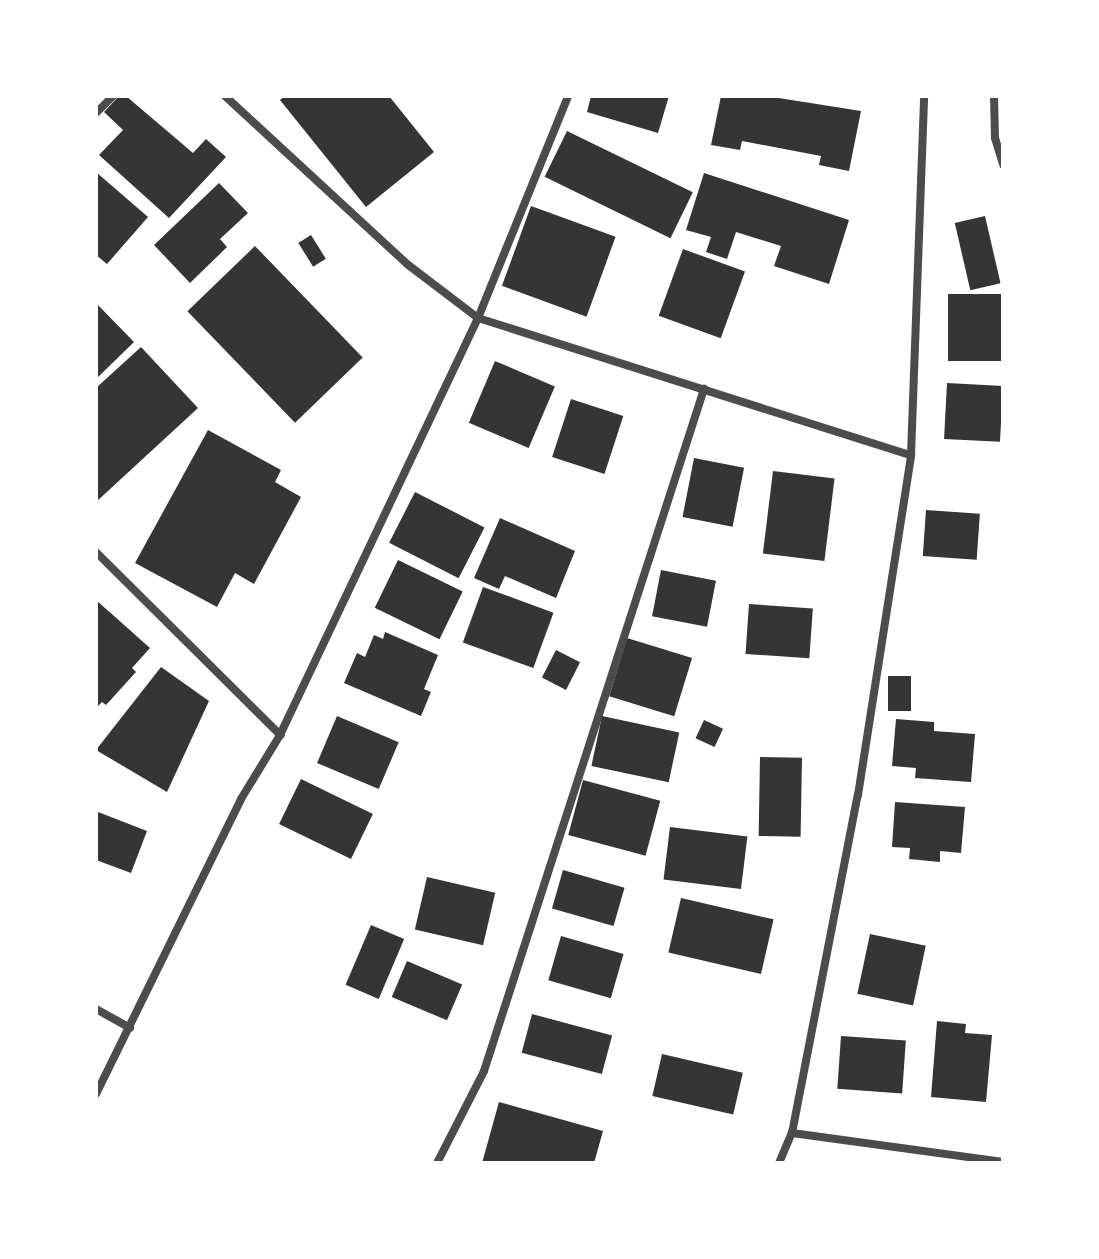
<!DOCTYPE html>
<style>
body{margin:0}
#map{position:relative;width:1099px;height:1259px;overflow:hidden;background:#fff;font-family:Manrope,sans-serif}
div>[style]{position:absolute}
.building>*{inset:0;background:#353535;transform-origin:0 0}
.minor>*{height:8px;margin:-4px;padding:0 4px;transform-origin:4px;border-radius:4px;background:#4c4c4c}
span{translate:-50% -50%;white-space:nowrap;text-align:center;line-height:1.15;-webkit-text-stroke:8px #fff;paint-order:stroke}
.frame{position:absolute;inset:0;border:98px solid #fff;pointer-events:none}
</style>
<div id="map">
<div class="building">
<div style="clip-path:polygon(119px 96px,126px 96px,193px 153px,206px 139px,226px 157px,169px 218px,99px 155px,123px 130px,104px 112px)"></div>
<div style="clip-path:polygon(285px 96px,389px 96px,434px 152px,366px 207px,280px 100px)"></div>
<div style="clip-path:polygon(591px 96px,669px 96px,658px 133px,587px 112px)"></div>
<div style="clip-path:polygon(721px 96px,766px 96px,861px 111px,849px 171px,819px 165px,821px 156px,742px 141px,740px 150px,711px 145px)"></div>
<div style="left:567px;top:131px;width:140px;height:51px;rotate:26deg"></div>
<div style="clip-path:polygon(96px 172px,148px 217px,107px 264px,96px 255px)"></div>
<div style="clip-path:polygon(704px 173px,849px 220px,829px 284px,774px 266px,781px 246px,736px 232px,727px 259px,706px 252px,711px 237px,686px 230px)"></div>
<div style="clip-path:polygon(219px 183px,248px 213px,220px 239px,227px 247px,190px 283px,154px 245px)"></div>
<div style="left:531px;top:206px;width:90px;height:85px;rotate:20deg"></div>
<div style="left:985px;top:216px;width:69px;height:31px;rotate:77deg"></div>
<div style="left:311px;top:235px;width:28px;height:15px;rotate:58deg"></div>
<div style="left:255px;top:246px;width:155px;height:94px;rotate:46deg"></div>
<div style="left:683px;top:249px;width:66px;height:71px;rotate:20deg"></div>
<div style="left:1003px;top:294px;width:67px;height:55px;rotate:90deg"></div>
<div style="clip-path:polygon(96px 303px,134px 342px,96px 379px)"></div>
<div style="clip-path:polygon(141px 347px,198px 408px,96px 502px,96px 388px)"></div>
<div style="left:495px;top:361px;width:65px;height:67px;rotate:23deg"></div>
<div style="left:947px;top:383px;width:56px;height:56px;rotate:3deg"></div>
<div style="left:571px;top:399px;width:55px;height:61px;rotate:18deg"></div>
<div style="clip-path:polygon(208px 430px,281px 470px,275px 482px,301px 497px,254px 584px,235px 573px,217px 607px,135px 563px)"></div>
<div style="left:694px;top:458px;width:51px;height:60px;rotate:11deg"></div>
<div style="left:773px;top:471px;width:62px;height:83px;rotate:7deg"></div>
<div style="left:415px;top:492px;width:78px;height:57px;rotate:27deg"></div>
<div style="left:926px;top:510px;width:54px;height:46px;rotate:4deg"></div>
<div style="clip-path:polygon(500px 518px,575px 551px,556px 598px,505px 576px,499px 589px,474px 578px)"></div>
<div style="left:398px;top:560px;width:72px;height:53px;rotate:26deg"></div>
<div style="left:661px;top:570px;width:56px;height:47px;rotate:11deg"></div>
<div style="left:483px;top:587px;width:75px;height:59px;rotate:20deg"></div>
<div style="clip-path:polygon(96px 600px,150px 648px,132px 668px,136px 672px,106px 705px,102px 702px,96px 708px)"></div>
<div style="left:749px;top:604px;width:64px;height:50px;rotate:4deg"></div>
<div style="clip-path:polygon(385px 632px,438px 655px,424px 689px,431px 692px,421px 716px,344px 683px,357px 653px,365px 657px,374px 635px,383px 639px)"></div>
<div style="left:627px;top:638px;width:68px;height:61px;rotate:17deg"></div>
<div style="left:556px;top:650px;width:27px;height:31px;rotate:27deg"></div>
<div style="clip-path:polygon(161px 667px,209px 701px,167px 792px,96px 750px)"></div>
<div style="left:888px;top:676px;width:23px;height:35px"></div>
<div style="left:337px;top:716px;width:67px;height:51px;rotate:23deg"></div>
<div style="left:602px;top:716px;width:79px;height:51px;rotate:12deg"></div>
<div style="clip-path:polygon(896px 719px,934px 722px,934px 731px,975px 734px,971px 782px,915px 778px,916px 768px,892px 766px)"></div>
<div style="left:704px;top:720px;width:21px;height:20px;rotate:25deg"></div>
<div style="left:760px;top:757px;width:42px;height:79px;rotate:1deg"></div>
<div style="left:301px;top:779px;width:80px;height:50px;rotate:26deg"></div>
<div style="left:583px;top:780px;width:80px;height:57px;rotate:15deg"></div>
<div style="clip-path:polygon(895px 802px,965px 807px,961px 853px,940px 851px,940px 862px,909px 859px,910px 848px,892px 847px)"></div>
<div style="clip-path:polygon(98px 812px,147px 831px,131px 873px,96px 860px)"></div>
<div style="left:670px;top:827px;width:78px;height:53px;rotate:7deg"></div>
<div style="left:563px;top:870px;width:64px;height:40px;rotate:16deg"></div>
<div style="left:427px;top:877px;width:70px;height:54px;rotate:13deg"></div>
<div style="left:681px;top:898px;width:95px;height:56px;rotate:13deg"></div>
<div style="left:371px;top:925px;width:36px;height:65px;rotate:23deg"></div>
<div style="left:870px;top:934px;width:57px;height:61px;rotate:12deg"></div>
<div style="left:561px;top:936px;width:65px;height:46px;rotate:16deg"></div>
<div style="left:407px;top:961px;width:60px;height:39px;rotate:23deg"></div>
<div style="left:532px;top:1014px;width:83px;height:40px;rotate:15deg"></div>
<div style="clip-path:polygon(937px 1021px,966px 1024px,965px 1033px,992px 1035px,986px 1102px,931px 1097px)"></div>
<div style="left:841px;top:1036px;width:65px;height:53px;rotate:4deg"></div>
<div style="left:662px;top:1054px;width:83px;height:43px;rotate:13deg"></div>
<div style="clip-path:polygon(499px 1102px,603px 1131px,594px 1163px,482px 1163px)"></div>
</div>
<div class="minor">
<div style="left:225px;top:96px;width:248px;rotate:42.7deg"></div>
<div style="left:407px;top:264px;width:89px;rotate:37.3deg"></div>
<div style="left:478px;top:318px;width:454px;rotate:17.6deg"></div>
<div style="left:994px;top:96px;width:42px;rotate:88.6deg"></div>
<div style="left:995px;top:138px;width:28px;rotate:73deg"></div>
<div style="left:96px;top:113px;width:24px;rotate:-45deg"></div>
<div style="left:96px;top:552px;width:260px;rotate:44.8deg"></div>
<div style="left:96px;top:1009px;width:39px;rotate:29deg"></div>
<div style="left:96px;top:1094px;width:329px;rotate:-63.8deg"></div>
<div style="left:241px;top:799px;width:75px;rotate:-58.6deg"></div>
<div style="left:280px;top:735px;width:462px;rotate:-64.6deg"></div>
<div style="left:478px;top:318px;width:240px;rotate:-67.9deg"></div>
<div style="left:792px;top:1133px;width:213px;rotate:7.8deg"></div>
<div style="left:437px;top:1163px;width:103px;rotate:-62.9deg"></div>
<div style="left:484px;top:1071px;width:717px;rotate:-72.12deg"></div>
<div style="left:779px;top:1163px;width:33px;rotate:-67deg"></div>
<div style="left:792px;top:1133px;width:344px;rotate:-79deg"></div>
<div style="left:858px;top:795px;width:344px;rotate:-81.1deg"></div>
<div style="left:911px;top:455px;width:359px;rotate:-87.9deg"></div>
</div>
<div class="frame"></div>
</div>
